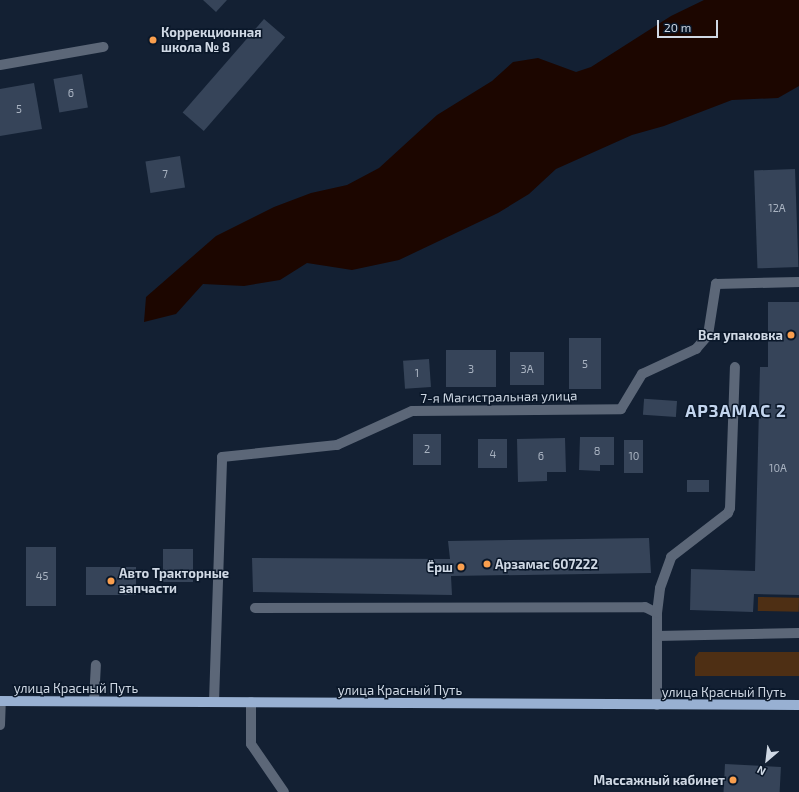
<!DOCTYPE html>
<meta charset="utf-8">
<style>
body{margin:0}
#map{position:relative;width:799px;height:792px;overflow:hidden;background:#132033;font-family:"Exo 2",sans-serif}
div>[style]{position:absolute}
.green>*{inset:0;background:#4e2f14;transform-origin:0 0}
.water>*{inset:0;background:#1c0600}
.building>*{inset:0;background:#364459;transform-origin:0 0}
.minor>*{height:10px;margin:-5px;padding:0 5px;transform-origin:5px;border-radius:5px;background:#5c6778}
.major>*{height:10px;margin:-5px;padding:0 5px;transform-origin:5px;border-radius:5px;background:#98b0d2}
.dots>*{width:11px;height:11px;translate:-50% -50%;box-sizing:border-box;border:2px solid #0a1729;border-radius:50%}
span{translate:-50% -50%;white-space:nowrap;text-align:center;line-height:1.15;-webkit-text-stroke:3px #0a1729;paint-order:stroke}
.number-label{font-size:11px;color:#a9b3c1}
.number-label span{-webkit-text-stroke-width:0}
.poi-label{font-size:13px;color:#cfd8e4;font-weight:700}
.left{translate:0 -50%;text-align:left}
.right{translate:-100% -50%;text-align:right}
.street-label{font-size:13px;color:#cfd8e4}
.district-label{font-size:17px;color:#c3d5ee;font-weight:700;letter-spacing:1px}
.north{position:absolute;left:747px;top:740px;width:40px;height:40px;-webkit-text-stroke:3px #0a1729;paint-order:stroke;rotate:208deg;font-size:11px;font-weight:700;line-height:16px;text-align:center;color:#cfd8e4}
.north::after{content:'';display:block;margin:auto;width:14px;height:18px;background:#cfd8e4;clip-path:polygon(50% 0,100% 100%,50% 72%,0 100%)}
.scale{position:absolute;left:657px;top:20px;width:61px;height:18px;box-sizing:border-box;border:2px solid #cfd8e4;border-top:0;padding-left:5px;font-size:12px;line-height:14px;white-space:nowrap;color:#cfd8e4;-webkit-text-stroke:3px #0a1729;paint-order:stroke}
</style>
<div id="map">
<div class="green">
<div style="left:758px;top:597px;width:41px;height:14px;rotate:1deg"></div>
<div style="clip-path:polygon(699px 652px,799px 652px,799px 676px,695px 676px,695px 657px)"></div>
</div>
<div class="water">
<div style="clip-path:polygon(704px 0,799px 0,799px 86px,778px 98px,732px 100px,664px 126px,632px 135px,556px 169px,529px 194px,498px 213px,399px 260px,352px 270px,307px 263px,280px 280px,244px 286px,203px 284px,176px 314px,144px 322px,146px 297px,216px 236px,274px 207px,311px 193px,347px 185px,379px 168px,437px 115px,492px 81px,513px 62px,538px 58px,576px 72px,591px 67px,671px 16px)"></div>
</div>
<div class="building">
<div style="clip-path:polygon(203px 0,227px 0,216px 12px)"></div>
<div style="left:264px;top:19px;width:28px;height:124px;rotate:41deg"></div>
<div style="left:82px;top:74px;width:34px;height:29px;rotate:80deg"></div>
<div style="clip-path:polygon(34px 83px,42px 129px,0 136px,0 89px)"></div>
<div style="left:180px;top:156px;width:32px;height:35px;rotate:81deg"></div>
<div style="left:795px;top:169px;width:98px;height:41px;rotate:88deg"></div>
<div style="clip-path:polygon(768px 302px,799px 302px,799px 595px,754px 594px,753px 612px,690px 610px,691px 569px,755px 571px,760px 367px,768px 367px)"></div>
<div style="left:569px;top:338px;width:32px;height:51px"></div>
<div style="left:496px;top:350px;width:37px;height:50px;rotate:90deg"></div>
<div style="left:510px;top:352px;width:34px;height:33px"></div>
<div style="left:429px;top:359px;width:28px;height:26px;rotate:86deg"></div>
<div style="left:677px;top:401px;width:16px;height:33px;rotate:94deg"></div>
<div style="left:413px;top:434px;width:28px;height:31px"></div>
<div style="clip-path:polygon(580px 437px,614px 437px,614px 465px,600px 465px,600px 471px,579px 470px)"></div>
<div style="clip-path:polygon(565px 438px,566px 472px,547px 472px,547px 481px,518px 482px,517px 439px)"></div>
<div style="left:507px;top:439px;width:29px;height:29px;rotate:90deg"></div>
<div style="left:624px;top:440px;width:19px;height:33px"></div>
<div style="left:687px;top:480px;width:22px;height:12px"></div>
<div style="clip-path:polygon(649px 538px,651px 573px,451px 576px,452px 595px,253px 592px,252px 558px,450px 559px,448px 541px)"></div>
<div style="left:26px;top:547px;width:30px;height:59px"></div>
<div style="left:163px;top:549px;width:30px;height:33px"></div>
<div style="left:86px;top:567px;width:50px;height:28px"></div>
<div style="left:725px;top:764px;width:56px;height:28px;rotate:3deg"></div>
</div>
<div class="minor">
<div style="left:0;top:65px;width:105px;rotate:-9.9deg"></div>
<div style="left:255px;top:608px;width:390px;rotate:-0.1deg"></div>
<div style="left:645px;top:607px;width:13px;rotate:27deg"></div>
<div style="left:657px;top:613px;width:92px;rotate:90deg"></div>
<div style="left:657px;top:613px;width:25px;rotate:-83deg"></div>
<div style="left:660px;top:588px;width:33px;rotate:-70deg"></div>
<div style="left:671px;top:557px;width:72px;rotate:-37.7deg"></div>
<div style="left:728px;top:513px;width:5px;rotate:-68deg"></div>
<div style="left:730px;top:508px;width:141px;rotate:-88deg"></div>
<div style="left:657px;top:636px;width:142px;rotate:-1.2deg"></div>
<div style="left:94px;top:701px;width:36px;rotate:-87deg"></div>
<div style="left:214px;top:702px;width:245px;rotate:-88.1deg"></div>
<div style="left:222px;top:457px;width:116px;rotate:-6deg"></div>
<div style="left:337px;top:445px;width:82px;rotate:-24.4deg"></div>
<div style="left:412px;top:411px;width:209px;rotate:-0.5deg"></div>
<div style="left:621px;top:409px;width:41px;rotate:-59deg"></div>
<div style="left:642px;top:374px;width:60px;rotate:-24.8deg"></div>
<div style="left:696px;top:349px;width:18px;rotate:-49deg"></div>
<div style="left:708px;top:335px;width:52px;rotate:-81.1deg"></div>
<div style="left:716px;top:284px;width:83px;rotate:-1.4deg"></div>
<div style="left:251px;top:702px;width:42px;rotate:90deg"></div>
<div style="left:251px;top:744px;width:58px;rotate:55.5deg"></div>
<div style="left:0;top:725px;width:24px;rotate:-88deg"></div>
</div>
<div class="major">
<div style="left:0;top:701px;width:799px;rotate:0.29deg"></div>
</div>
<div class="dots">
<div style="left:153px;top:40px;background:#fa9f4e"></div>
<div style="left:791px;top:335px;background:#fa9f4e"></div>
<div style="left:487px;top:564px;background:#fa9f4e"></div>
<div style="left:461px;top:567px;background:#fa9f4e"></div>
<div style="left:111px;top:581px;background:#fa9f4e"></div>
<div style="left:733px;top:780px;background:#fa9f4e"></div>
</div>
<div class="number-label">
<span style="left:71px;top:93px">6</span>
<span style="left:19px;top:109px">5</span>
<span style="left:165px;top:174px">7</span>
<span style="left:777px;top:208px">12А</span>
<span style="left:585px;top:364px">5</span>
<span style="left:471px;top:369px">3</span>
<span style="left:527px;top:369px">3А</span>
<span style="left:417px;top:373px">1</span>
<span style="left:427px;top:449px">2</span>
<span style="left:597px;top:451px">8</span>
<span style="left:493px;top:454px">4</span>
<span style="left:541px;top:456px">6</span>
<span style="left:634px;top:456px">10</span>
<span style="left:778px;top:468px">10А</span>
<span style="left:42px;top:576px">45</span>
</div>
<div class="poi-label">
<span class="left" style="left:161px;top:40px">Коррекционная<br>школа № 8</span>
<span class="right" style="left:783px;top:335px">Вся упаковка</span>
<span class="left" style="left:495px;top:564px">Арзамас 607222</span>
<span class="right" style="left:453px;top:567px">Ёрш</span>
<span class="left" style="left:119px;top:581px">Авто Тракторные<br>запчасти</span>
<span class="right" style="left:725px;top:780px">Массажный кабинет</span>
</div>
<div class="street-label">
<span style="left:499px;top:397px;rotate:-1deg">7-я Магистральная улица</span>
<span style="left:76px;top:688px">улица Красный Путь</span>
<span style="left:400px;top:690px">улица Красный Путь</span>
<span style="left:724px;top:692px">улица Красный Путь</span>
</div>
<div class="district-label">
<span style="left:736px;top:411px">АРЗАМАС 2</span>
</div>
<div class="north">N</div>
<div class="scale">20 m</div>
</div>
